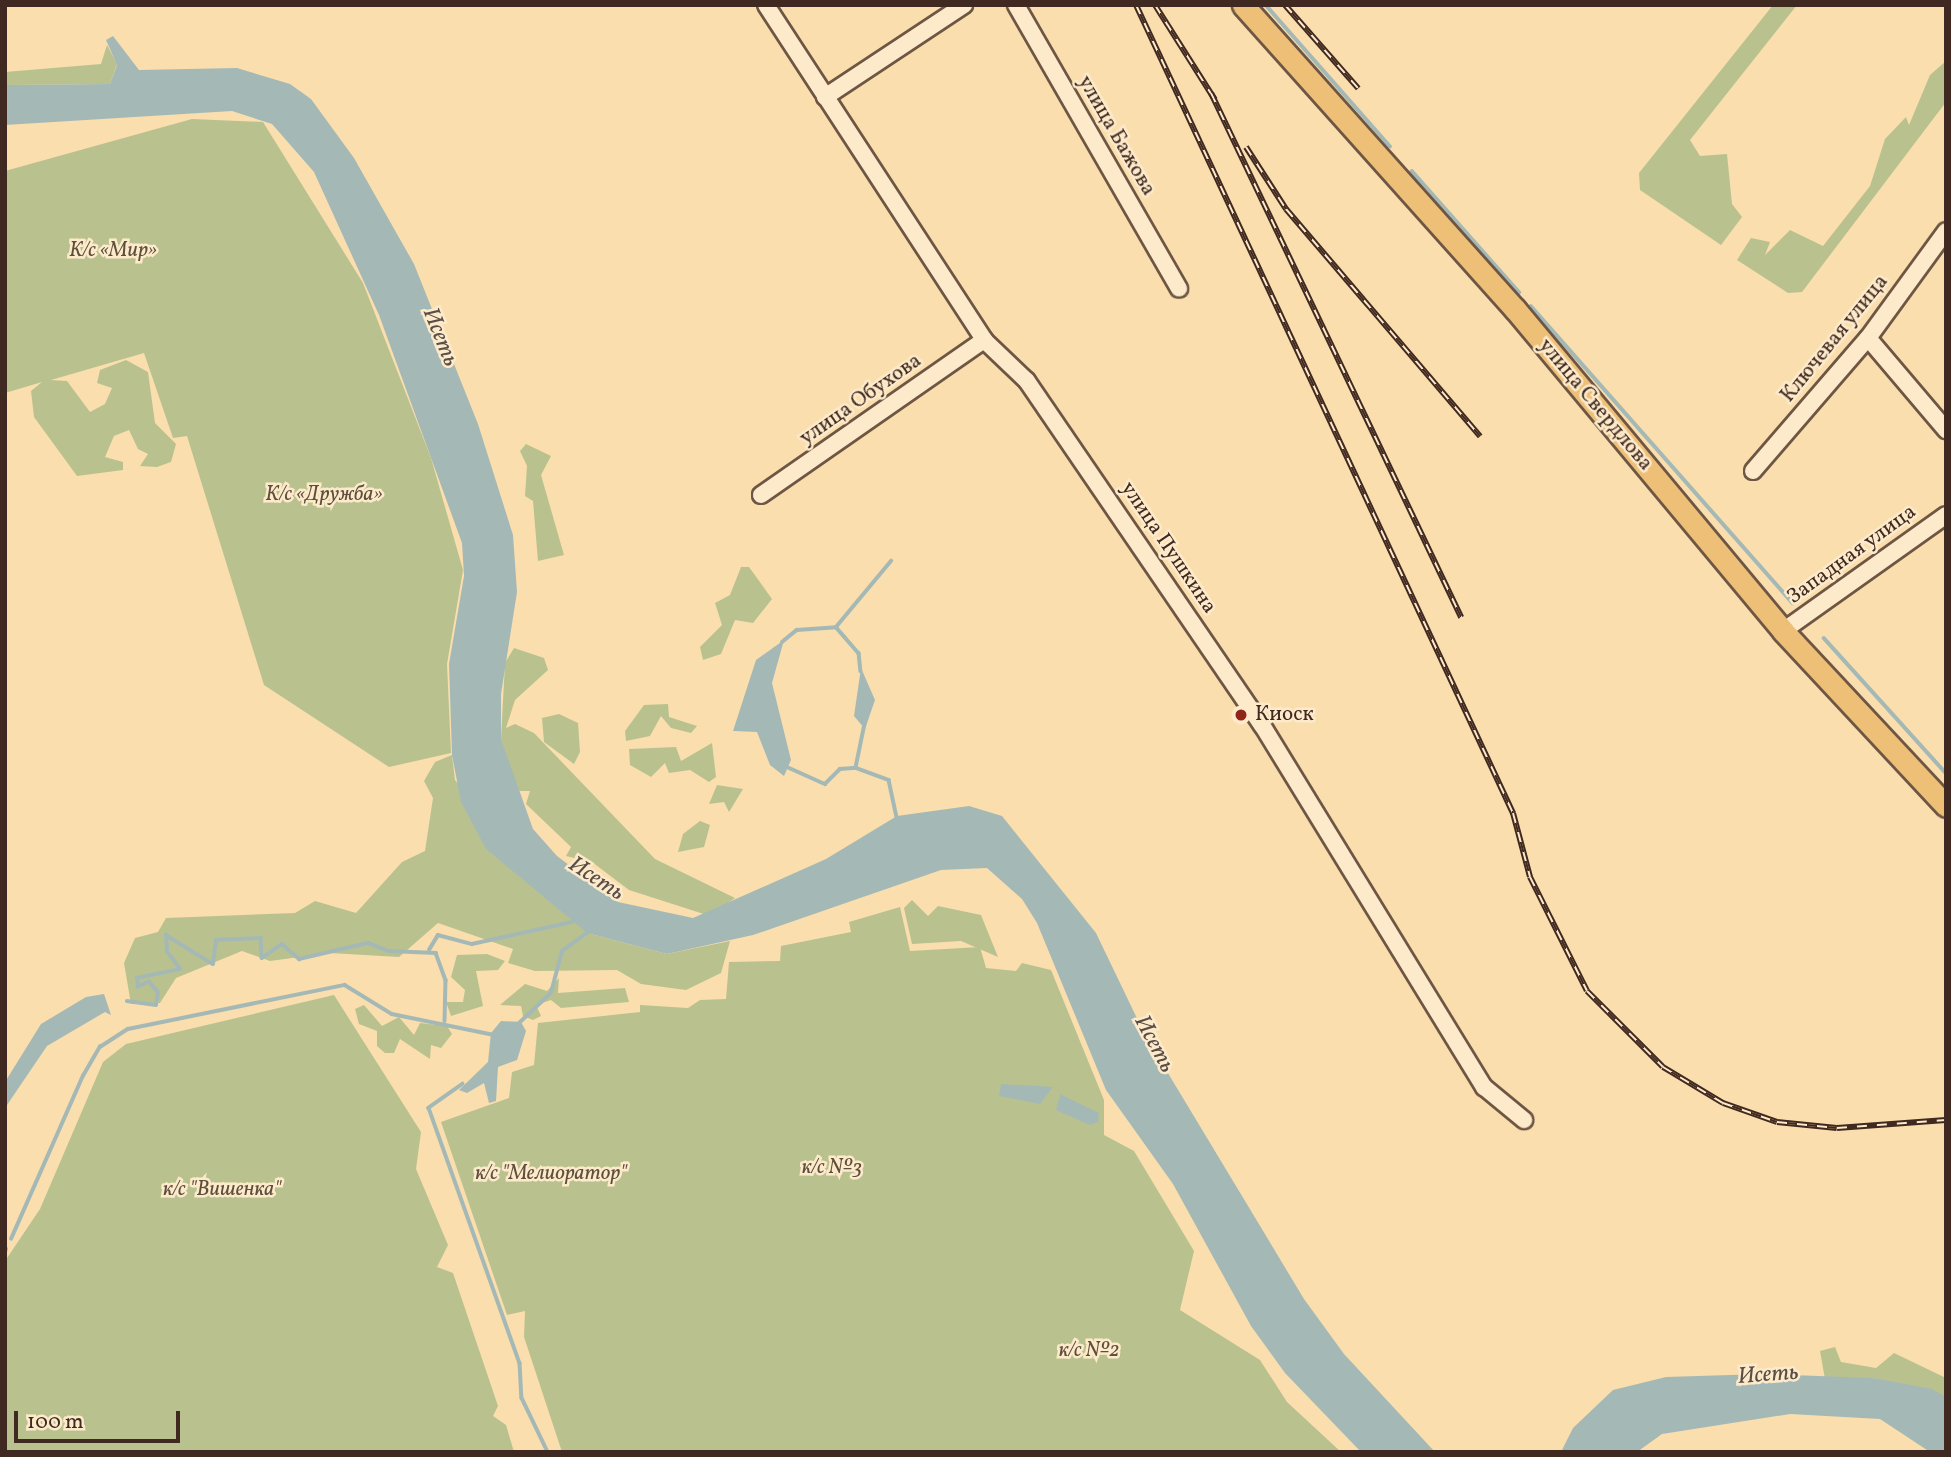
<!DOCTYPE html>
<meta charset="utf-8">
<style>
body{margin:0}
#map{position:relative;width:1951px;height:1457px;overflow:hidden;background:#fadeae;font-family:Vollkorn,serif}
div>[style]{position:absolute}
.green>*{inset:0;background:#b9c28e}
.water>*{inset:0;background:#a4b9b6}
.stream>*{height:3.5px;margin:-1.75px;padding:0 1.75px;transform-origin:1.75px;border-radius:1.75px;background:#a4b9b6}
.roads{filter:drop-shadow(2px 0 #6e5644) drop-shadow(-2px 0 #6e5644) drop-shadow(0 2px #6e5644) drop-shadow(0 -2px #6e5644)}
.minor>*{height:16px;margin:-8px;padding:0 8px;transform-origin:8px;border-radius:8px;background:#fceaca}
.major>*{height:21px;margin:-10.5px;padding:0 10.5px;transform-origin:10.5px;border-radius:10.5px;background:#edbf77}
.rail>*{height:6px;margin-top:-3px;transform-origin:0;background:repeating-linear-gradient(90deg,#fceaca 0 10px,#402920 0 20px);box-sizing:border-box;border-block:2px solid #402920}
.dots>*{width:19px;height:19px;translate:-50% -50%;box-sizing:border-box;border:4px solid #fceaca;border-radius:50%}
span{translate:-50% -50%;white-space:nowrap;text-align:center;line-height:1.15;-webkit-text-stroke:5px #fceaca;paint-order:stroke}
.street-label{font-size:21px;color:#402920}
.park-label{font-size:21px;color:#5e4f3c;font-style:italic}
.poi-label{font-size:21px;color:#402920}
.left{translate:0 -50%;text-align:left}
.water-label{font-size:23px;color:#594d46;font-style:italic}
.frame{position:absolute;inset:0;border:7px solid #402920;pointer-events:none}
.scale{position:absolute;left:14px;top:1411px;width:166px;height:32px;box-sizing:border-box;border:4px solid #402920;border-top:0;padding-left:9px;font-size:21px;line-height:24px;white-space:nowrap;color:#402920;-webkit-text-stroke:5px #fceaca;paint-order:stroke}
</style>
<div id="map">
<div class="green">
<div style="clip-path:polygon(1773px 5px,1797px 5px,1690px 140px,1700px 156px,1727px 154px,1732px 204px,1742px 217px,1721px 245px,1640px 190px,1639px 173px)"></div>
<div style="clip-path:polygon(107px 45px,117px 64px,110px 84px,5px 85px,5px 72px,101px 64px)"></div>
<div style="clip-path:polygon(1946px 61px,1946px 102px,1802px 292px,1788px 293px,1737px 260px,1751px 238px,1770px 242px,1765px 255px,1790px 230px,1823px 246px,1870px 186px,1885px 139px,1906px 117px,1909px 125px,1930px 75px)"></div>
<div style="clip-path:polygon(192px 119px,263px 122px,363px 283px,431px 458px,463px 570px,447px 664px,451px 753px,389px 767px,264px 685px,187px 436px,173px 438px,144px 353px,51px 380px,67px 381px,90px 412px,105px 404px,112px 388px,97px 383px,100px 370px,126px 360px,148px 372px,155px 423px,176px 444px,171px 462px,157px 467px,140px 466px,148px 454px,138px 449px,129px 430px,114px 436px,105px 457px,123px 462px,123px 470px,77px 476px,34px 417px,31px 391px,42px 382px,5px 393px,5px 171px)"></div>
<div style="clip-path:polygon(526px 444px,551px 456px,541px 475px,564px 555px,538px 561px,533px 501px,525px 496px,527px 466px,520px 451px)"></div>
<div style="clip-path:polygon(741px 567px,749px 567px,772px 599px,753px 623px,735px 620px,721px 654px,703px 660px,700px 647px,722px 625px,715px 603px,730px 595px)"></div>
<div style="clip-path:polygon(514px 648px,544px 658px,548px 670px,515px 700px,506px 728px,515px 724px,534px 733px,655px 859px,735px 898px,710px 916px,629px 890px,592px 862px,566px 856px,571px 847px,526px 804px,530px 791px,516px 791px,501px 739px,505px 663px)"></div>
<div style="clip-path:polygon(668px 704px,669px 717px,697px 726px,691px 733px,671px 728px,661px 716px,650px 736px,626px 741px,625px 731px,644px 705px)"></div>
<div style="clip-path:polygon(559px 714px,578px 723px,580px 752px,574px 764px,544px 742px,542px 718px)"></div>
<div style="clip-path:polygon(712px 743px,716px 777px,709px 782px,690px 770px,669px 773px,665px 763px,651px 777px,630px 765px,629px 749px,676px 747px,681px 761px)"></div>
<div style="clip-path:polygon(452px 755px,455px 780px,587px 933px,667px 954px,730px 941px,721px 973px,686px 990px,641px 984px,617px 970px,535px 971px,508px 963px,513px 949px,438px 923px,399px 957px,330px 953px,270px 961px,242px 951px,176px 978px,160px 1003px,131px 1004px,124px 963px,135px 938px,158px 932px,166px 918px,295px 913px,315px 901px,356px 913px,402px 862px,425px 851px,433px 798px,424px 781px,435px 762px)"></div>
<div style="clip-path:polygon(717px 785px,743px 789px,729px 812px,724px 802px,709px 804px)"></div>
<div style="clip-path:polygon(700px 821px,710px 825px,704px 847px,678px 852px,683px 834px)"></div>
<div style="clip-path:polygon(912px 900px,928px 916px,938px 906px,981px 915px,998px 957px,961px 941px,912px 944px,904px 908px)"></div>
<div style="clip-path:polygon(900px 907px,910px 951px,980px 947px,986px 968px,1016px 971px,1022px 963px,1051px 970px,1104px 1100px,1104px 1135px,1134px 1151px,1194px 1251px,1180px 1310px,1260px 1360px,1287px 1402px,1341px 1452px,562px 1452px,524px 1337px,525px 1311px,507px 1315px,441px 1122px,509px 1098px,512px 1072px,534px 1065px,538px 1023px,640px 1012px,640px 1005px,688px 1008px,700px 1000px,726px 999px,729px 962px,780px 961px,781px 946px,851px 932px,849px 922px)"></div>
<div style="clip-path:polygon(487px 954px,505px 961px,498px 970px,476px 971px,483px 1006px,451px 1016px,446px 1002px,463px 1002px,465px 990px,451px 977px,457px 955px)"></div>
<div style="clip-path:polygon(559px 978px,558px 993px,625px 988px,629px 1002px,561px 1008px,551px 1000px,536px 1005px,541px 1016px,533px 1020px,523px 1016px,521px 1006px,500px 1005px,525px 984px,547px 991px)"></div>
<div style="clip-path:polygon(334px 995px,421px 1132px,416px 1169px,448px 1245px,437px 1267px,453px 1273px,498px 1406px,493px 1416px,506px 1425px,514px 1452px,5px 1452px,5px 1261px,40px 1209px,103px 1062px,126px 1044px)"></div>
<div style="clip-path:polygon(364px 1005px,382px 1026px,399px 1017px,414px 1035px,420px 1023px,447px 1026px,452px 1034px,441px 1048px,431px 1045px,430px 1059px,400px 1039px,394px 1053px,385px 1053px,377px 1046px,377px 1031px,359px 1024px,355px 1009px)"></div>
<div style="clip-path:polygon(1835px 1347px,1841px 1362px,1876px 1368px,1894px 1353px,1946px 1378px,1946px 1397px,1873px 1378px,1825px 1379px,1820px 1351px)"></div>
</div>
<div class="water">
<div style="clip-path:polygon(113px 36px,139px 70px,237px 68px,290px 84px,311px 99px,354px 158px,414px 264px,478px 424px,513px 535px,517px 592px,501px 694px,501px 739px,533px 829px,557px 856px,618px 902px,693px 918px,826px 859px,897px 816px,969px 806px,1002px 816px,1096px 933px,1145px 1035px,1304px 1299px,1344px 1354px,1435px 1452px,1361px 1452px,1285px 1373px,1251px 1326px,1173px 1184px,1106px 1090px,1037px 923px,1022px 899px,987px 868px,941px 870px,753px 935px,667px 954px,587px 933px,486px 849px,461px 802px,452px 755px,449px 664px,464px 576px,462px 543px,379px 315px,314px 172px,272px 124px,232px 111px,5px 125px,5px 85px,110px 84px,117px 65px,106px 40px)"></div>
<div style="clip-path:polygon(784px 640px,772px 683px,791px 760px,784px 776px,770px 765px,757px 732px,733px 731px,756px 660px)"></div>
<div style="clip-path:polygon(861px 668px,875px 700px,865px 729px,854px 716px)"></div>
<div style="clip-path:polygon(104px 994px,111px 1015px,105px 1012px,47px 1046px,5px 1108px,5px 1082px,41px 1024px,86px 997px)"></div>
<div style="clip-path:polygon(501px 1021px,521px 1022px,526px 1031px,517px 1060px,498px 1067px,496px 1101px,489px 1103px,484px 1083px,467px 1093px,459px 1090px,488px 1062px,491px 1033px)"></div>
<div style="clip-path:polygon(1001px 1084px,1053px 1087px,1040px 1104px,999px 1096px)"></div>
<div style="clip-path:polygon(1060px 1094px,1099px 1113px,1098px 1122px,1090px 1125px,1056px 1110px)"></div>
<div style="clip-path:polygon(1762px 1374px,1873px 1378px,1932px 1389px,1946px 1397px,1946px 1452px,1930px 1452px,1880px 1419px,1790px 1414px,1662px 1434px,1637px 1452px,1561px 1452px,1573px 1428px,1613px 1390px,1666px 1377px)"></div>
</div>
<div class="stream">
<div style="left:1266px;top:5px;width:188px;rotate:48.7deg"></div>
<div style="left:1412px;top:171px;width:162px;rotate:48.5deg"></div>
<div style="left:1531px;top:306px;width:396px;rotate:48.6deg"></div>
<div style="left:836px;top:627px;width:35px;rotate:49deg"></div>
<div style="left:859px;top:653px;width:18px;rotate:84deg"></div>
<div style="left:1824px;top:638px;width:182px;rotate:47.9deg"></div>
<div style="left:782px;top:642px;width:19px;rotate:-39deg"></div>
<div style="left:797px;top:630px;width:39px;rotate:-4deg"></div>
<div style="left:836px;top:627px;width:86px;rotate:-50.2deg"></div>
<div style="left:865px;top:724px;width:45px;rotate:101.6deg"></div>
<div style="left:856px;top:768px;width:35px;rotate:20deg"></div>
<div style="left:889px;top:780px;width:40px;rotate:78deg"></div>
<div style="left:785px;top:766px;width:44px;rotate:24.2deg"></div>
<div style="left:825px;top:784px;width:21px;rotate:-45deg"></div>
<div style="left:840px;top:769px;width:16px;rotate:-4deg"></div>
<div style="left:429px;top:950px;width:17px;rotate:-59deg"></div>
<div style="left:438px;top:935px;width:35px;rotate:15deg"></div>
<div style="left:472px;top:944px;width:102px;rotate:-12.4deg"></div>
<div style="left:127px;top:1001px;width:29px;rotate:8deg"></div>
<div style="left:156px;top:1005px;width:12px;rotate:-81deg"></div>
<div style="left:158px;top:993px;width:14px;rotate:-129deg"></div>
<div style="left:149px;top:982px;width:12px;rotate:156deg"></div>
<div style="left:138px;top:987px;width:9px;rotate:-96deg"></div>
<div style="left:137px;top:978px;width:44px;rotate:-11.8deg"></div>
<div style="left:180px;top:969px;width:21px;rotate:-127deg"></div>
<div style="left:167px;top:952px;width:17px;rotate:-93deg"></div>
<div style="left:166px;top:935px;width:55px;rotate:31.7deg"></div>
<div style="left:213px;top:964px;width:24px;rotate:-83deg"></div>
<div style="left:216px;top:940px;width:45px;rotate:-2.5deg"></div>
<div style="left:261px;top:938px;width:20px;rotate:87deg"></div>
<div style="left:262px;top:958px;width:24px;rotate:-35deg"></div>
<div style="left:282px;top:944px;width:23px;rotate:41deg"></div>
<div style="left:299px;top:959px;width:71px;rotate:-13.1deg"></div>
<div style="left:368px;top:943px;width:22px;rotate:21deg"></div>
<div style="left:389px;top:951px;width:47px;rotate:2.4deg"></div>
<div style="left:436px;top:953px;width:29px;rotate:70deg"></div>
<div style="left:446px;top:980px;width:41px;rotate:91.4deg"></div>
<div style="left:518px;top:1024px;width:45px;rotate:-43.2deg"></div>
<div style="left:551px;top:993px;width:43px;rotate:-75.3deg"></div>
<div style="left:562px;top:951px;width:32px;rotate:-36deg"></div>
<div style="left:463px;top:1084px;width:42px;rotate:144.8deg"></div>
<div style="left:429px;top:1108px;width:271px;rotate:70.4deg"></div>
<div style="left:520px;top:1363px;width:35px;rotate:87deg"></div>
<div style="left:522px;top:1398px;width:60px;rotate:64.3deg"></div>
<div style="left:11px;top:1239px;width:178px;rotate:-66.2deg"></div>
<div style="left:83px;top:1076px;width:34px;rotate:-60deg"></div>
<div style="left:100px;top:1047px;width:33px;rotate:-33deg"></div>
<div style="left:128px;top:1029px;width:221px;rotate:-11.5deg"></div>
<div style="left:345px;top:985px;width:55px;rotate:31.7deg"></div>
<div style="left:392px;top:1014px;width:104px;rotate:11.6deg"></div>
<div style="left:5px;top:1252px;width:3px;rotate:-72deg"></div>
</div>
<div class="roads">
<div class="minor">
<div style="left:766px;top:5px;width:400px;rotate:56.9deg"></div>
<div style="left:984px;top:340px;width:59px;rotate:43.6deg"></div>
<div style="left:1027px;top:381px;width:417px;rotate:55.7deg"></div>
<div style="left:1262px;top:725px;width:425px;rotate:58.5deg"></div>
<div style="left:1484px;top:1087px;width:52px;rotate:39.5deg"></div>
<div style="left:1016px;top:5px;width:327px;rotate:60.1deg"></div>
<div style="left:825px;top:97px;width:167px;rotate:-33.5deg"></div>
<div style="left:1868px;top:338px;width:121px;rotate:49.7deg"></div>
<div style="left:1753px;top:471px;width:176px;rotate:-49.2deg"></div>
<div style="left:1868px;top:338px;width:132px;rotate:-53.9deg"></div>
<div style="left:761px;top:495px;width:272px;rotate:-34.8deg"></div>
<div style="left:1783px;top:631px;width:200px;rotate:-35.4deg"></div>
</div>
<div class="major">
<div style="left:1243px;top:5px;width:408px;rotate:48.2deg"></div>
<div style="left:1515px;top:309px;width:419px;rotate:50.2deg"></div>
<div style="left:1783px;top:631px;width:239px;rotate:47deg"></div>
</div>
</div>
<div class="rail">
<div style="left:1136px;top:5px;width:892px;rotate:64.99deg"></div>
<div style="left:1513px;top:813px;width:66px;rotate:75.1deg"></div>
<div style="left:1530px;top:877px;width:127px;rotate:63.4deg"></div>
<div style="left:1587px;top:991px;width:107px;rotate:45deg"></div>
<div style="left:1663px;top:1067px;width:70px;rotate:31deg"></div>
<div style="left:1723px;top:1103px;width:57px;rotate:19.4deg"></div>
<div style="left:1777px;top:1122px;width:60px;rotate:5.7deg"></div>
<div style="left:1837px;top:1128px;width:109px;rotate:-4.2deg"></div>
<div style="left:1155px;top:5px;width:112px;rotate:57.7deg"></div>
<div style="left:1285px;top:5px;width:111px;rotate:48.7deg"></div>
<div style="left:1211px;top:93px;width:581px;rotate:64.49deg"></div>
<div style="left:1246px;top:147px;width:74px;rotate:57.2deg"></div>
<div style="left:1286px;top:209px;width:299px;rotate:49.5deg"></div>
</div>
<div class="dots">
<div style="left:1241px;top:715px;background:#8f2418"></div>
</div>
<div class="street-label">
<span style="left:1116px;top:136px;rotate:60deg">улица Бажова</span>
<span style="left:1835px;top:339px;rotate:-51deg">Ключевая улица</span>
<span style="left:861px;top:400px;rotate:-35deg">улица Обухова</span>
<span style="left:1595px;top:405px;rotate:50deg">улица Свердлова</span>
<span style="left:1168px;top:548px;rotate:56deg">улица Пушкина</span>
<span style="left:1852px;top:555px;rotate:-36deg">Западная улица</span>
</div>
<div class="park-label">
<span style="left:113px;top:251px">К/с «Мир»</span>
<span style="left:324px;top:495px">К/с «Дружба»</span>
<span style="left:832px;top:1168px">к/с №3</span>
<span style="left:551px;top:1174px">к/с "Мелиоратор"</span>
<span style="left:222px;top:1190px">к/с "Вишенка"</span>
<span style="left:1089px;top:1351px">к/с №2</span>
</div>
<div class="poi-label">
<span class="left" style="left:1255px;top:715px">Киоск</span>
</div>
<div class="water-label">
<span style="left:440px;top:337px;rotate:68deg">Исеть</span>
<span style="left:596px;top:879px;rotate:33deg">Исеть</span>
<span style="left:1154px;top:1044px;rotate:62deg">Исеть</span>
<span style="left:1768px;top:1375px;rotate:-4deg">Исеть</span>
</div>
<div class="frame"></div>
<div class="scale">100 m</div>
</div>
